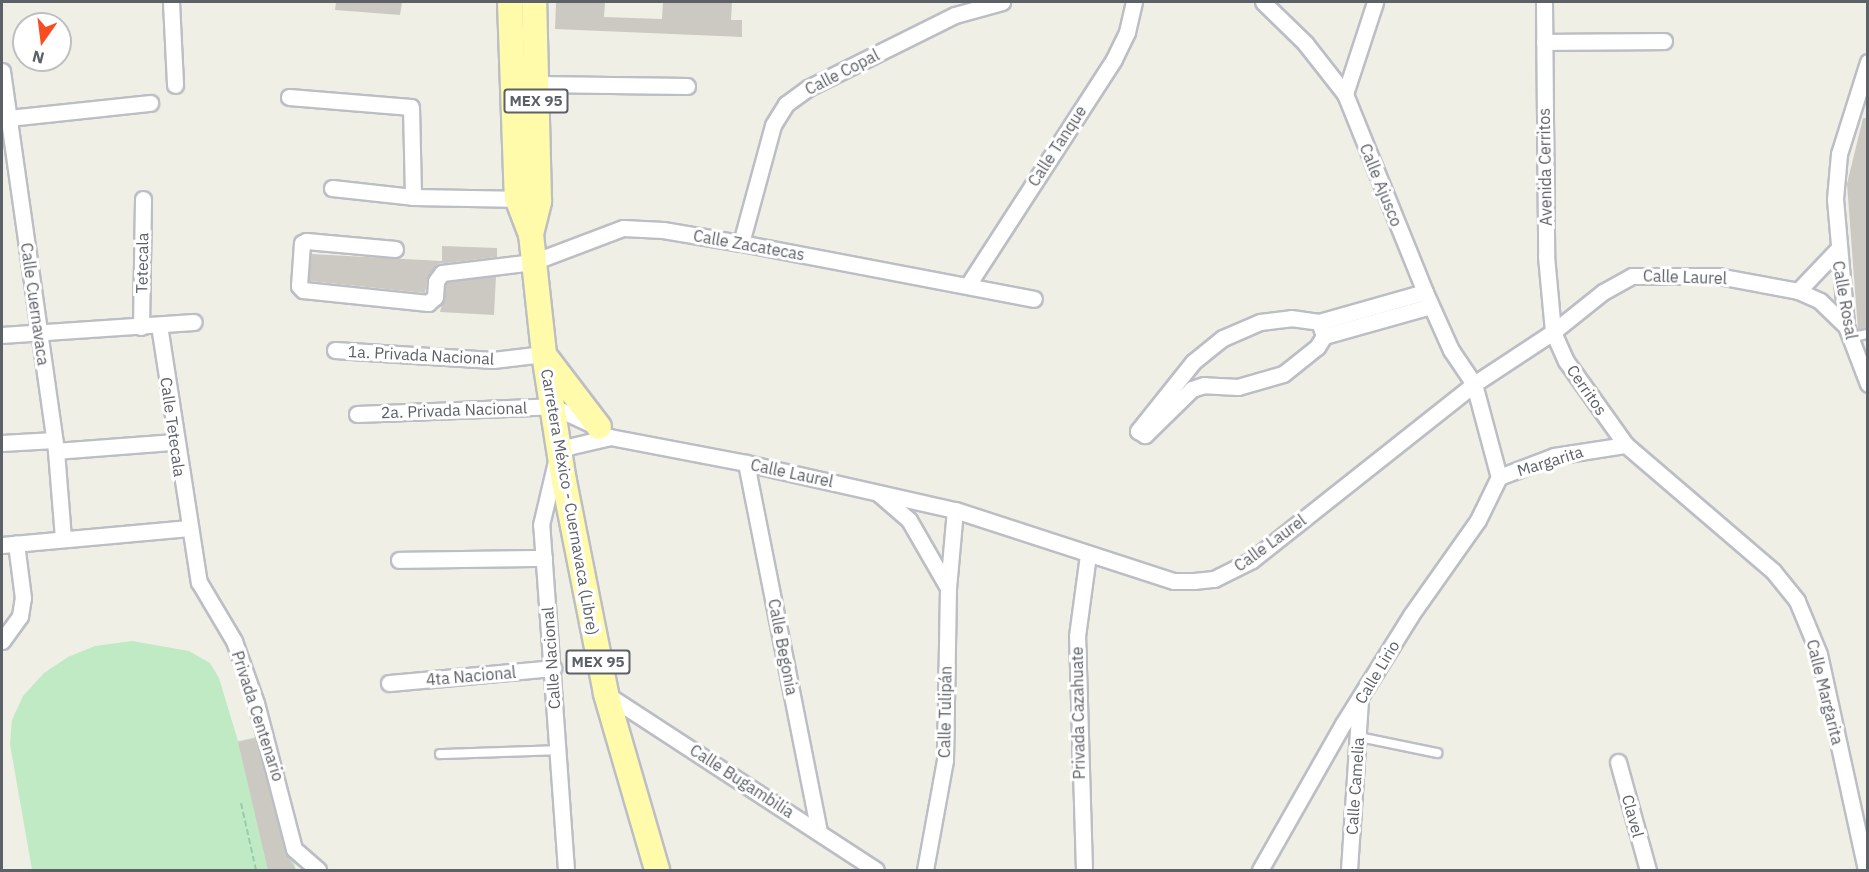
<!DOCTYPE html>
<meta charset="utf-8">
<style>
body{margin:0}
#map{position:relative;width:1869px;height:872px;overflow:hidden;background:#f0efe5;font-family:"IBM Plex Sans",sans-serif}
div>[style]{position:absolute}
.green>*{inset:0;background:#bfeac4}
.building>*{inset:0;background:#ccc9c2}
.path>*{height:2px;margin-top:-1px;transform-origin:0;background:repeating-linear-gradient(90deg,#97ccad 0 6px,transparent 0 9px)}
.roads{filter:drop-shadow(2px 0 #bcbec5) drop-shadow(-2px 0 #bcbec5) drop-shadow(0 2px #bcbec5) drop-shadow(0 -2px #bcbec5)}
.lane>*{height:8px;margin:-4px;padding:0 4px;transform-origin:4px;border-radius:4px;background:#fff}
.street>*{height:15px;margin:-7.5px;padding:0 7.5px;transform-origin:7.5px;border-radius:7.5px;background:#fff}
.primary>*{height:24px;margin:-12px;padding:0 12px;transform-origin:12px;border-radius:12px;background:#fffbab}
span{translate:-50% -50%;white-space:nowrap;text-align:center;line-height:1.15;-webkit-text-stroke:6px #fff;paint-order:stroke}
.shield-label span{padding:2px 4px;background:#fff;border:2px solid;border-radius:4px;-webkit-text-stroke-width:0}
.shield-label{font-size:15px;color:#5c6067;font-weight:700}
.street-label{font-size:16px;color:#5c6067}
.frame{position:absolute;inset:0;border:3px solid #5c6067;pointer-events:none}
.north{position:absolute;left:12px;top:12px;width:60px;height:60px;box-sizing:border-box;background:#fff;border:2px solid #bebfc2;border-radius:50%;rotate:194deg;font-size:16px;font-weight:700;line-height:24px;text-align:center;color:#5c6067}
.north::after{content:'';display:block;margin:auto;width:21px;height:27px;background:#fa4c21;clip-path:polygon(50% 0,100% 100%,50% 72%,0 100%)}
</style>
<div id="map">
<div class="green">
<div style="clip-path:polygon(132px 641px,189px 651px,210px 663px,219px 678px,238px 741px,262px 736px,296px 870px,32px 870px,10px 744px,12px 720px,23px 696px,44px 673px,68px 657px,95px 646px)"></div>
</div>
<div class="building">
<div style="clip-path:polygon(336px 2px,402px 2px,400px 15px,335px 10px)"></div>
<div style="clip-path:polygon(556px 2px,605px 3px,604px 17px,662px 19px,663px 2px,732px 2px,731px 20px,742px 20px,742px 37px,555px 29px)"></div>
<div style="clip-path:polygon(1863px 118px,1868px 118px,1868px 328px,1858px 330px,1847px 184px)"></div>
<div style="clip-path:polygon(442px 246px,497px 248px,497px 257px,438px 264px,428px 276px,425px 293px,309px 281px,311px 254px,442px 261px)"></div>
<div style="clip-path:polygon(496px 276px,494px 315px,440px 312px,447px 282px)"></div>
<div style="clip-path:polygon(255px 738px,285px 851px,296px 870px,268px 870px,238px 742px)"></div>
</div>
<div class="path">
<div style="left:241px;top:803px;width:69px;rotate:77.4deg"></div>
</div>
<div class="roads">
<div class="lane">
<div style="left:1850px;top:338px;width:18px;rotate:-13deg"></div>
<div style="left:1359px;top:737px;width:80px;rotate:11.6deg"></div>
<div style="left:440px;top:754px;width:118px;rotate:-1.9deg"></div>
</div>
<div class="street">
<div style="left:171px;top:2px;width:83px;rotate:87.2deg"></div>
<div style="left:1263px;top:2px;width:59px;rotate:44.3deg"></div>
<div style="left:1305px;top:43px;width:65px;rotate:51.9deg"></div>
<div style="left:1345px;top:94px;width:214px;rotate:68deg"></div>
<div style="left:1425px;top:292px;width:64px;rotate:65.9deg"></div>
<div style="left:1451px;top:350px;width:41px;rotate:55.9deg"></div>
<div style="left:1474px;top:384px;width:96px;rotate:75deg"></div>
<div style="left:1544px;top:2px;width:254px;rotate:89.5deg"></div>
<div style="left:1546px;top:256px;width:76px;rotate:84.7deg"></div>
<div style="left:1553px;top:332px;width:32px;rotate:66deg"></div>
<div style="left:1566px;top:361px;width:103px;rotate:54.5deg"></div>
<div style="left:1626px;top:445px;width:194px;rotate:40.6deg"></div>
<div style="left:1773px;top:571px;width:38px;rotate:51deg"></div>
<div style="left:1797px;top:601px;width:57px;rotate:67.5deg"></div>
<div style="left:1819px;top:654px;width:221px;rotate:77.7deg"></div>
<div style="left:1544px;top:42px;width:120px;rotate:-0.5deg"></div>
<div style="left:1868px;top:62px;width:96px;rotate:107.5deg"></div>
<div style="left:1839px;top:154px;width:45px;rotate:95.1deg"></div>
<div style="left:1835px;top:199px;width:127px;rotate:85deg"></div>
<div style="left:1846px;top:326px;width:62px;rotate:69.2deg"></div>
<div style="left:2px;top:71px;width:384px;rotate:81.9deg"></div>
<div style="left:56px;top:451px;width:87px;rotate:85.4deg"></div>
<div style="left:535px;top:84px;width:152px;rotate:0.8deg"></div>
<div style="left:1345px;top:94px;width:97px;rotate:-71.9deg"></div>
<div style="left:289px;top:97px;width:122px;rotate:4.7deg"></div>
<div style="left:411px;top:107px;width:90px;rotate:88.7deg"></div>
<div style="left:9px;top:118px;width:142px;rotate:-6.1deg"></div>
<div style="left:332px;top:188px;width:81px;rotate:6.3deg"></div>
<div style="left:413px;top:197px;width:113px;rotate:1deg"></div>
<div style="left:741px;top:243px;width:122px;rotate:-74.8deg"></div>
<div style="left:773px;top:125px;width:25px;rotate:-58deg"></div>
<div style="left:786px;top:104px;width:27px;rotate:-36deg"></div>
<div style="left:808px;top:88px;width:164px;rotate:-26.4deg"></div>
<div style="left:955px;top:15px;width:49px;rotate:-15.5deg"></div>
<div style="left:395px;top:249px;width:89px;rotate:-174.9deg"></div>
<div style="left:306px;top:241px;width:4px;rotate:153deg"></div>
<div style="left:302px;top:243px;width:43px;rotate:94deg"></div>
<div style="left:299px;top:286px;width:6px;rotate:45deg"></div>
<div style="left:303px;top:290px;width:126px;rotate:5.9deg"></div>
<div style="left:428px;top:303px;width:9px;rotate:-41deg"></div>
<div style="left:435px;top:297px;width:16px;rotate:-86deg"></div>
<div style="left:436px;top:281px;width:10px;rotate:-53deg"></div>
<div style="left:442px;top:273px;width:92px;rotate:-6.9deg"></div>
<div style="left:533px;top:262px;width:96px;rotate:-20.7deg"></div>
<div style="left:623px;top:228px;width:40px;rotate:2.9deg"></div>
<div style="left:663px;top:230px;width:79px;rotate:9.5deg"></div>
<div style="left:741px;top:243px;width:298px;rotate:10.8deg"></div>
<div style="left:968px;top:285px;width:269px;rotate:-57.1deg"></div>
<div style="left:1114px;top:59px;width:30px;rotate:-64deg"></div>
<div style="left:1127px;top:32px;width:31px;rotate:-77deg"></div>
<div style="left:1798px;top:291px;width:57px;rotate:-46.4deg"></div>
<div style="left:1319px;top:322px;width:15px;rotate:70deg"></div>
<div style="left:1324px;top:336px;width:13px;rotate:122deg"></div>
<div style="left:1317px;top:347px;width:43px;rotate:141.5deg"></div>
<div style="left:1283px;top:374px;width:47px;rotate:163.9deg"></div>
<div style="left:1238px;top:387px;width:34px;rotate:-177deg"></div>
<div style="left:1204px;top:385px;width:13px;rotate:162deg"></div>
<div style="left:1192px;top:389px;width:66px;rotate:135.6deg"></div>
<div style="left:1145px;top:435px;width:8px;rotate:-150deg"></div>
<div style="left:1138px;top:431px;width:88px;rotate:-51.4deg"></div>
<div style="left:1193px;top:362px;width:38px;rotate:-39deg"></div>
<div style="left:1223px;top:338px;width:40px;rotate:-23.4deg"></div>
<div style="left:1260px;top:322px;width:31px;rotate:-7deg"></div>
<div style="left:1291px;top:318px;width:28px;rotate:8deg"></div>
<div style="left:1319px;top:322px;width:110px;rotate:-15.8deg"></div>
<div style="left:159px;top:325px;width:260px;rotate:81.2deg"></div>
<div style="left:199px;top:582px;width:69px;rotate:59.3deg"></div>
<div style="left:234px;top:641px;width:66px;rotate:70.5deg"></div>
<div style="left:256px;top:703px;width:151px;rotate:75.4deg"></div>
<div style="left:294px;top:849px;width:32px;rotate:41deg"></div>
<div style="left:141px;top:327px;width:128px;rotate:-89.1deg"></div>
<div style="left:2px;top:335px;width:192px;rotate:-3.9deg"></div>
<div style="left:1324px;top:336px;width:111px;rotate:-15.7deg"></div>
<div style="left:335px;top:350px;width:158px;rotate:3.6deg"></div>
<div style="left:493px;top:360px;width:51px;rotate:-6.7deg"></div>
<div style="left:357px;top:414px;width:195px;rotate:-2.3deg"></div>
<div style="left:552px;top:406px;width:45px;rotate:24.9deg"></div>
<div style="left:2px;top:443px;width:52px;rotate:-3.3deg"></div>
<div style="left:56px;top:451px;width:118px;rotate:-4.4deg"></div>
<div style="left:746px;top:463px;width:375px;rotate:78.8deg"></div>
<div style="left:1499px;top:477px;width:59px;rotate:-20.9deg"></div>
<div style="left:1554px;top:456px;width:73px;rotate:-8.7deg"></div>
<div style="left:878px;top:493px;width:41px;rotate:41.1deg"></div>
<div style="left:909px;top:520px;width:76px;rotate:60.1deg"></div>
<div style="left:2px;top:545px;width:188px;rotate:-5.2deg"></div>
<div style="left:399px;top:560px;width:145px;rotate:-0.8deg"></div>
<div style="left:2px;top:641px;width:31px;rotate:-54deg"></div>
<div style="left:20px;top:616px;width:18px;rotate:-81deg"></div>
<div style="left:23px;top:598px;width:55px;rotate:-97.3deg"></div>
<div style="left:389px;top:683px;width:165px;rotate:-5.2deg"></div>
<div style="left:606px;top:694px;width:322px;rotate:33.1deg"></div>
<div style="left:1618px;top:762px;width:112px;rotate:74.5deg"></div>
<div style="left:566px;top:870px;width:346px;rotate:-94.1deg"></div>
<div style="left:541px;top:525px;width:78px;rotate:-76.7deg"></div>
<div style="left:559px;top:449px;width:52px;rotate:-13.2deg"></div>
<div style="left:610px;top:437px;width:138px;rotate:10.8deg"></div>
<div style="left:746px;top:463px;width:214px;rotate:12.7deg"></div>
<div style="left:955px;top:510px;width:230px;rotate:18deg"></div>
<div style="left:1174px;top:581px;width:20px"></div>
<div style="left:1194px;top:581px;width:20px;rotate:-6deg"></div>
<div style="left:1214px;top:579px;width:42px;rotate:-26.6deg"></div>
<div style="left:1252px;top:560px;width:283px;rotate:-38.4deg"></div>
<div style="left:1474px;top:384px;width:95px;rotate:-33.4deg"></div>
<div style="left:1553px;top:332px;width:64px;rotate:-38.7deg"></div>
<div style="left:1603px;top:292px;width:33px;rotate:-29deg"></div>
<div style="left:1632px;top:276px;width:86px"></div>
<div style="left:1718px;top:276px;width:81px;rotate:10.6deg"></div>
<div style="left:1798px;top:291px;width:24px;rotate:24deg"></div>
<div style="left:1820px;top:301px;width:36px;rotate:44deg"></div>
<div style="left:925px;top:870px;width:112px;rotate:-79.7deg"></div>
<div style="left:945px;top:760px;width:172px;rotate:-89deg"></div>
<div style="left:948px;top:588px;width:78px;rotate:-84.9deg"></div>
<div style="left:1084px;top:870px;width:234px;rotate:-91.7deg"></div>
<div style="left:1077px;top:636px;width:82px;rotate:-82.3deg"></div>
<div style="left:1260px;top:870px;width:168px;rotate:-60.4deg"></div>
<div style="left:1343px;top:724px;width:128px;rotate:-58deg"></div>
<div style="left:1411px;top:615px;width:116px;rotate:-54.8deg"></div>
<div style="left:1478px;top:520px;width:48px;rotate:-64deg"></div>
<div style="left:1349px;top:870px;width:169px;rotate:-86.3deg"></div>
</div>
<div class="primary">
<div style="left:510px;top:2px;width:196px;rotate:88deg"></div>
<div style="left:517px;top:198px;width:39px;rotate:69deg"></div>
<div style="left:531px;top:234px;width:121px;rotate:83.8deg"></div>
<div style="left:544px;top:354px;width:129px;rotate:81.1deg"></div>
<div style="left:564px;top:481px;width:217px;rotate:78.8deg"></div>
<div style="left:606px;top:694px;width:183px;rotate:73.8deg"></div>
<div style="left:531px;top:234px;width:34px;rotate:-76deg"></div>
<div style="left:539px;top:201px;width:199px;rotate:-91.4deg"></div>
<div style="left:548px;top:360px;width:84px;rotate:52.7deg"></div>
</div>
</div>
<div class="shield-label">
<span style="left:536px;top:101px">MEX 95</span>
<span style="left:598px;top:662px">MEX 95</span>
</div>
<div class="street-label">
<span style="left:842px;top:72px;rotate:-27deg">Calle Copal</span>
<span style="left:1057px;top:146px;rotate:-57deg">Calle Tanque</span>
<span style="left:1545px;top:167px;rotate:-91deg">Avenida Cerritos</span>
<span style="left:1381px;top:185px;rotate:68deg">Calle Ajusco</span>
<span style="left:749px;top:245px;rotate:10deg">Calle Zacatecas</span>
<span style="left:142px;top:263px;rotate:-89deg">Tetecala</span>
<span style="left:1685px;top:277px;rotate:2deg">Calle Laurel</span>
<span style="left:1845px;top:300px;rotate:80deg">Calle Rosal</span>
<span style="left:35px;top:304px;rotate:82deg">Calle Cuernavaca</span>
<span style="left:421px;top:355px;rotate:3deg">1a. Privada Nacional</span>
<span style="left:1587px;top:390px;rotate:55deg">Cerritos</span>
<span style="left:454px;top:410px;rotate:-2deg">2a. Privada Nacional</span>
<span style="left:173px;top:427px;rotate:82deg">Calle Tetecala</span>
<span style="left:1550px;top:461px;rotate:-17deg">Margarita</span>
<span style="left:792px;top:473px;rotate:12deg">Calle Laurel</span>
<span style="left:570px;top:502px;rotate:80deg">Carretera México - Cuernavaca (Libre)</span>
<span style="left:1270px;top:543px;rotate:-36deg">Calle Laurel</span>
<span style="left:783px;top:647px;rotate:79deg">Calle Begonia</span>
<span style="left:551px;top:658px;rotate:-94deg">Calle Nacional</span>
<span style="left:1377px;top:672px;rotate:-59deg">Calle Lirio</span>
<span style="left:471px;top:676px;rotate:-5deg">4ta Nacional</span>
<span style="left:1825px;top:692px;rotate:76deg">Calle Margarita</span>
<span style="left:945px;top:712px;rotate:-89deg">Calle Tulipán</span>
<span style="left:1078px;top:713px;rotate:-91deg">Privada Cazahuate</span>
<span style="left:258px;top:716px;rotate:72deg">Privada Centenario</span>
<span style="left:742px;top:781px;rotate:33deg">Calle Bugambilia</span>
<span style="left:1355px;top:786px;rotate:-86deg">Calle Camelia</span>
<span style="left:1633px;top:816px;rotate:75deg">Clavel</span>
</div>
<div class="frame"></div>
<div class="north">N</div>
</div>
